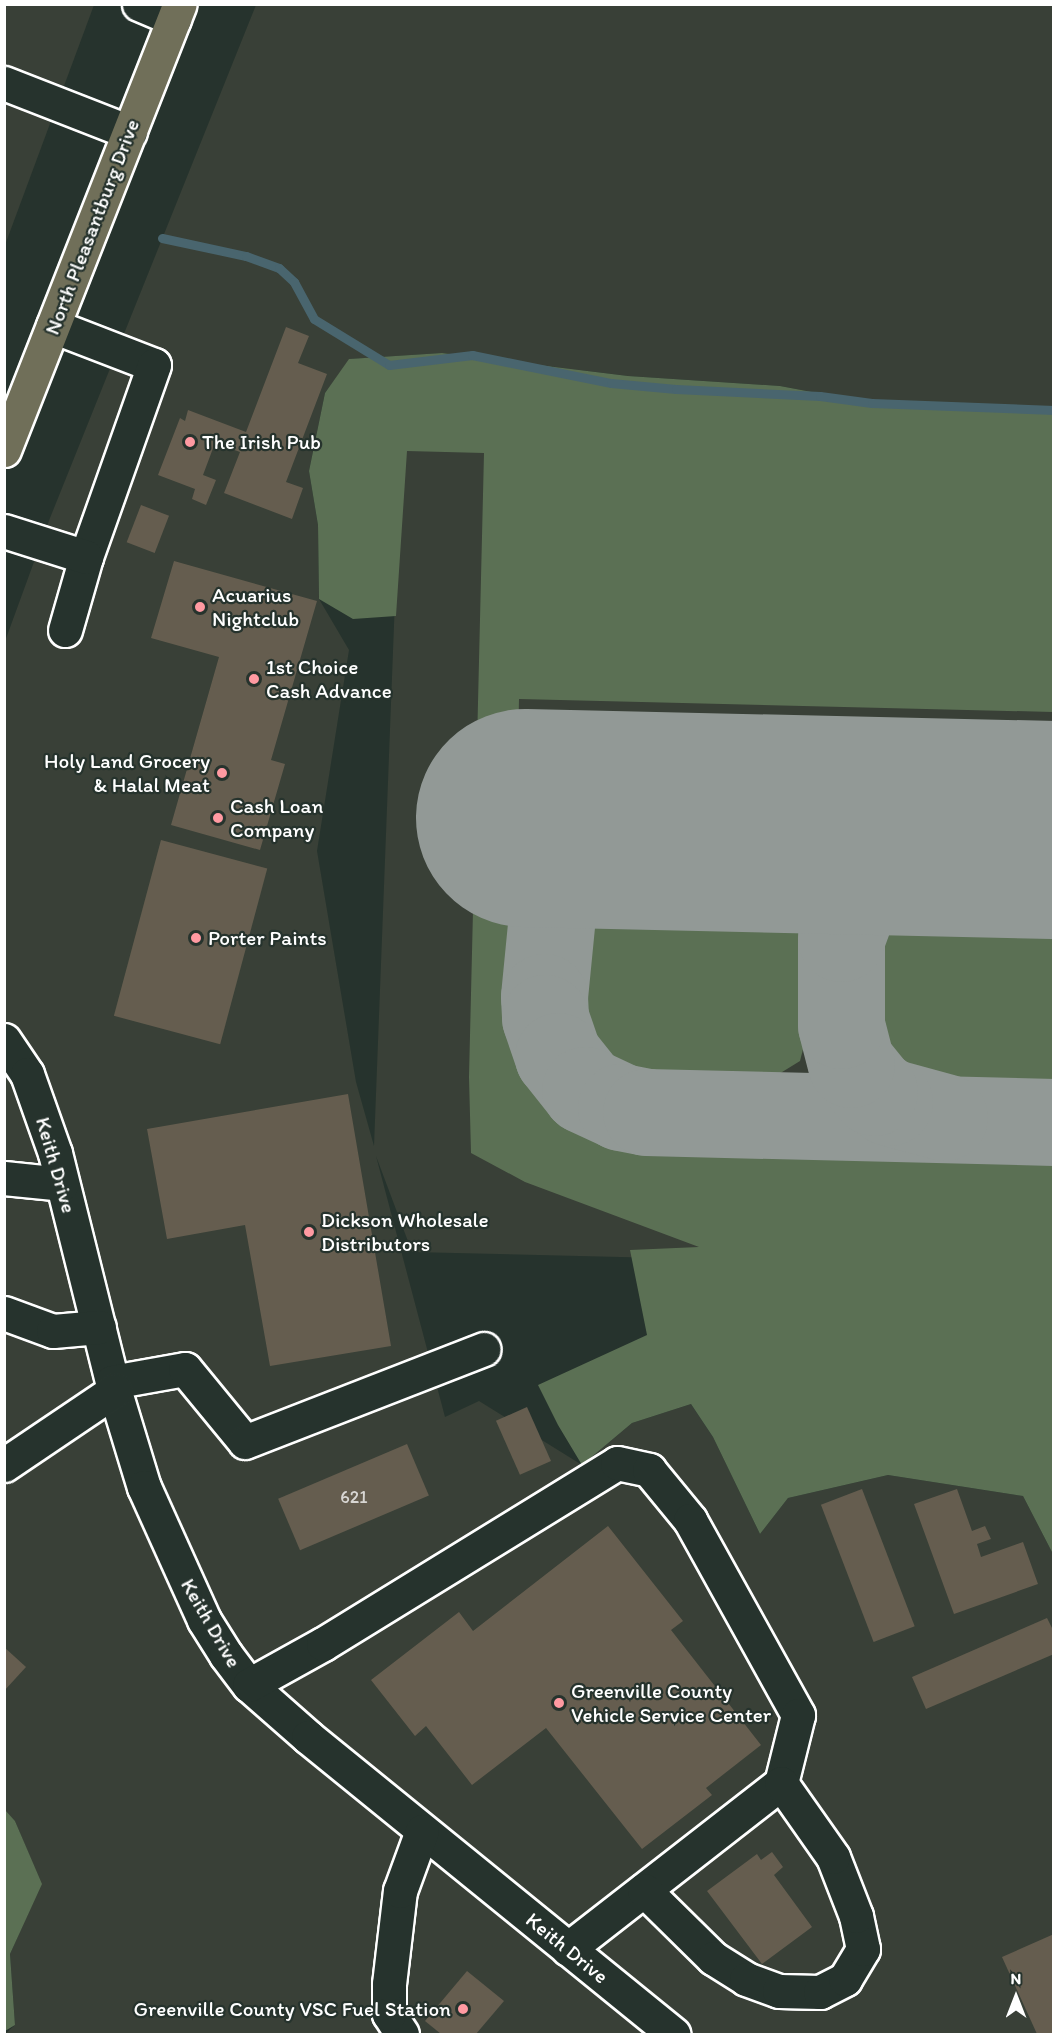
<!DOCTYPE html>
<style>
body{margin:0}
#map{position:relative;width:1058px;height:2039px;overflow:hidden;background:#26332d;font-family:Itim,sans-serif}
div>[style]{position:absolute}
.built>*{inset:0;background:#394037}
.green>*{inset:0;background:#5b7054}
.stream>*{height:9px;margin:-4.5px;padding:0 4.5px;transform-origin:4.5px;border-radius:4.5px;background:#49656e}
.taxiway>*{height:87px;margin:-43.5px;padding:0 43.5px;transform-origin:43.5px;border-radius:43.5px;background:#929996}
.runway>*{height:218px;margin:-109px;padding:0 109px;transform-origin:109px;border-radius:109px;background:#929996}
.building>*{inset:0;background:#655d4f;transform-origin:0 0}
.roads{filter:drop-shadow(2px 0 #fff) drop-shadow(-2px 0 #fff) drop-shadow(0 2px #fff) drop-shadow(0 -2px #fff)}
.minor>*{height:33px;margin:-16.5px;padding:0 16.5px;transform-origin:16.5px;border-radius:16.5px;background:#26332d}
.major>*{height:33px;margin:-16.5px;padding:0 16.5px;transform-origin:16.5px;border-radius:16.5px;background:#706f59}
.dots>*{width:16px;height:16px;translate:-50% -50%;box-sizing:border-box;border:3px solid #26332d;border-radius:50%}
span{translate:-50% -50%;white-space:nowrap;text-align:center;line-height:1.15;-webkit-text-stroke:4.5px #26332d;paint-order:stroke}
.number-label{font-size:18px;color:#d8d6d3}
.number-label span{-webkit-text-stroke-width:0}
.street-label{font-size:21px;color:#fff}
.poi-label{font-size:21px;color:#fff}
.left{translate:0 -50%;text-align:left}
.right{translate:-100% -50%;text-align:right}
.frame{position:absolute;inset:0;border:6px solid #fff;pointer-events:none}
.north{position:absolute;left:986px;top:1967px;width:60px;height:60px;-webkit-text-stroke:4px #26332d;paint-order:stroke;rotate:0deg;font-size:16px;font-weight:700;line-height:24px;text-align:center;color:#fff}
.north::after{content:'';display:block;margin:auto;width:21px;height:27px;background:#fff;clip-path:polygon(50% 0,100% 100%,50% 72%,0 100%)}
</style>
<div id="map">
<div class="built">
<div style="clip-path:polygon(5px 5px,94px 5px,5px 245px)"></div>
<div style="clip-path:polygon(256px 5px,1053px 5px,1053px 408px,892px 407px,780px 386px,628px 376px,442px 353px,350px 359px,325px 393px,309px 471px,318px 525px,319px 599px,349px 650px,317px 851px,356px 1082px,374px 1146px,402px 417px,1053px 435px,1053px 1383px,993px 1266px,412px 1252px,376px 1156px,445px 1417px,479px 1401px,582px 1465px,632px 1423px,691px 1404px,713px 1437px,760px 1534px,788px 1498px,888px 1475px,1023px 1496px,1053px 1554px,1053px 2034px,5px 2034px,15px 2025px,10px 1954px,41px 1884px,15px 1821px,4px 1810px,4px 644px,50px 518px)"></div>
</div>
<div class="green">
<div style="clip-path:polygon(442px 353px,628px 376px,780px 386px,892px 407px,1053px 408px,1053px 712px,519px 699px,513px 991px,517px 1037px,535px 1082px,563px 1114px,607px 1135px,1053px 1147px,1053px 1554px,1023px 1496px,888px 1475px,788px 1498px,760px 1534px,713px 1437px,691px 1404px,632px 1423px,582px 1465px,558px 1425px,538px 1385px,647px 1335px,630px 1250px,699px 1247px,525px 1182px,471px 1153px,469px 1077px,484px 453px,407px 451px,396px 616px,353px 619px,319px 599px,318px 525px,309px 471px,325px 393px,349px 359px)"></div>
<div style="clip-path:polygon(581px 924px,805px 930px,815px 964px,814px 1006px,800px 1061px,774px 1077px,713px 1083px,625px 1074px,594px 1053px,574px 1010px,573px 971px)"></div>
<div style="clip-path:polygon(873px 932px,1053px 935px,1053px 1091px,936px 1088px,908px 1082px,890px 1067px,874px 1043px,866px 1016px,866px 967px)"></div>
<div style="clip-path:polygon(5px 1810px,15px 1821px,42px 1884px,10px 1954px,15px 2025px,5px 2031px)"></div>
</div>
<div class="stream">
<div style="left:162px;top:238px;width:86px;rotate:12.1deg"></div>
<div style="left:246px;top:256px;width:35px;rotate:20deg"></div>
<div style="left:279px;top:268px;width:21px;rotate:43deg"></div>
<div style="left:294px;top:282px;width:42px;rotate:61.6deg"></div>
<div style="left:314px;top:319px;width:88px;rotate:31.5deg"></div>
<div style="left:389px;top:365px;width:84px;rotate:-6.9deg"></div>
<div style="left:472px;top:355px;width:142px;rotate:11.4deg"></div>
<div style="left:611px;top:383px;width:65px;rotate:5.3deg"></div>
<div style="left:676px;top:389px;width:144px;rotate:2.8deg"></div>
<div style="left:820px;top:396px;width:52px;rotate:7.7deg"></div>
<div style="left:872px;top:403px;width:182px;rotate:2.2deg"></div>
</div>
<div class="taxiway">
<div style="left:647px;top:821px;width:31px;rotate:167deg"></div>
<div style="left:617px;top:828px;width:39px;rotate:149deg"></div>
<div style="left:584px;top:848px;width:36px;rotate:126deg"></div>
<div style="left:563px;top:877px;width:40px;rotate:106deg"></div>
<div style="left:552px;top:915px;width:82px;rotate:95.6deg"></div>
<div style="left:544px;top:997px;width:21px;rotate:87deg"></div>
<div style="left:545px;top:1018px;width:40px;rotate:71.1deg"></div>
<div style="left:558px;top:1056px;width:43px;rotate:51.5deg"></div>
<div style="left:585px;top:1090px;width:40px;rotate:25deg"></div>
<div style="left:621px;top:1107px;width:25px;rotate:11deg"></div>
<div style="left:646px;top:1112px;width:408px;rotate:1.4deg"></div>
<div style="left:944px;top:1117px;width:57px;rotate:-164.7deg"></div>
<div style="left:889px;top:1102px;width:18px;rotate:-146deg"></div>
<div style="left:874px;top:1092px;width:36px;rotate:-129deg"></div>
<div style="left:851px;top:1064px;width:40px;rotate:-104.4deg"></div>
<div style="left:841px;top:1025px;width:87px;rotate:-90deg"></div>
<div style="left:841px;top:938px;width:61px;rotate:-69.8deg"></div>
<div style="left:862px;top:881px;width:43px;rotate:-50.7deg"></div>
<div style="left:889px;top:848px;width:22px;rotate:-30deg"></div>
<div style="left:908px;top:837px;width:49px;rotate:-10.6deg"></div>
</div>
<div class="runway">
<div style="left:525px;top:818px;width:529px;rotate:1.3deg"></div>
</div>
<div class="building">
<div style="clip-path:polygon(286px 327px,309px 336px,298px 363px,327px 374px,286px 482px,303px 488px,292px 519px,224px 493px,240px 452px,215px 443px,203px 475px,216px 480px,206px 505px,192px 499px,195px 489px,158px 475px,180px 418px,185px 421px,188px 410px,246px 432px)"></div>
<div style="left:141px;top:505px;width:30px;height:40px;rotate:21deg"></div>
<div style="clip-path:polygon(174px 561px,317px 601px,271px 760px,285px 764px,260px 850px,171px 825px,219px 657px,151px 638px)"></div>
<div style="left:161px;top:840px;width:110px;height:182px;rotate:15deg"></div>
<div style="clip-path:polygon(348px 1094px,391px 1346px,270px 1366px,245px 1225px,167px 1239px,147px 1129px)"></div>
<div style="left:527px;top:1407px;width:59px;height:34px;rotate:66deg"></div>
<div style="left:407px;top:1444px;width:56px;height:140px;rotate:67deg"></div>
<div style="left:862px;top:1489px;width:147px;height:44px;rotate:69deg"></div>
<div style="clip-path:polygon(957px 1489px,972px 1531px,985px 1526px,991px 1539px,977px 1544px,981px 1557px,1023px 1542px,1038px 1584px,954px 1614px,914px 1504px)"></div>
<div style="clip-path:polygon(608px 1526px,683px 1621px,671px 1630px,761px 1745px,706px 1788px,712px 1795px,642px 1849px,546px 1728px,472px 1785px,426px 1726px,415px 1736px,371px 1680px,459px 1612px,473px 1631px)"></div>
<div style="clip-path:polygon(1047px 1618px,1054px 1632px,1054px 1654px,926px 1709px,912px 1677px)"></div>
<div style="clip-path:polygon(4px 1647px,26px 1667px,4px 1691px)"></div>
<div style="clip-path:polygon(772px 1852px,783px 1867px,774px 1875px,812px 1927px,762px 1964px,707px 1891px,757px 1854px,761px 1860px)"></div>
<div style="clip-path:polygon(1054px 1934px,1054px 2034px,1037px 2034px,1002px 1957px)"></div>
<div style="clip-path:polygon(467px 1971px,504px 2001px,476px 2034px,441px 2034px,425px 2021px)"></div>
</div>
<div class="roads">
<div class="minor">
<div style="left:139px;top:4px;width:38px;rotate:23deg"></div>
<div style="left:4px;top:83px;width:135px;rotate:21.3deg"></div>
<div style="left:53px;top:326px;width:108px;rotate:21.1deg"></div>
<div style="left:154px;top:365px;width:204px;rotate:109.5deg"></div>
<div style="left:86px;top:557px;width:76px;rotate:106deg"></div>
<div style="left:4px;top:531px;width:86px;rotate:17.6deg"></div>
<div style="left:4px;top:1040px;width:41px;rotate:55.9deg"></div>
<div style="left:27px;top:1074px;width:84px;rotate:70.5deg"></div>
<div style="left:55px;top:1153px;width:236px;rotate:76deg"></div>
<div style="left:112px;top:1382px;width:110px;rotate:73.1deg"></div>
<div style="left:144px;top:1487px;width:146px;rotate:65.7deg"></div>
<div style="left:204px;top:1620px;width:41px;rotate:57.8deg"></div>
<div style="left:226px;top:1655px;width:38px;rotate:53deg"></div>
<div style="left:249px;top:1685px;width:79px;rotate:41.4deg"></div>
<div style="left:308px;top:1737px;width:471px;rotate:39.1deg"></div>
<div style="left:4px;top:1178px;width:58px;rotate:5.9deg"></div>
<div style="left:4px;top:1313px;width:52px;rotate:20.2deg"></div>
<div style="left:53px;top:1331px;width:46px;rotate:-5deg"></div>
<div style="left:112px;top:1382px;width:74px;rotate:-10.1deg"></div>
<div style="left:185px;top:1369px;width:94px;rotate:50.6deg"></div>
<div style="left:245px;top:1442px;width:256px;rotate:-21.3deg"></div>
<div style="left:4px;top:1465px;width:134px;rotate:-34deg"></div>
<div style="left:249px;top:1685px;width:85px;rotate:-29deg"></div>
<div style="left:323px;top:1644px;width:345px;rotate:-31.6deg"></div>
<div style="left:617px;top:1463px;width:33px;rotate:12deg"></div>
<div style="left:649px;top:1470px;width:65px;rotate:50.6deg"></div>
<div style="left:690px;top:1520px;width:223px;rotate:61deg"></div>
<div style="left:798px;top:1715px;width:70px;rotate:104deg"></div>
<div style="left:781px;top:1783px;width:270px;rotate:142.1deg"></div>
<div style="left:644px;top:1890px;width:97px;rotate:44.6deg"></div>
<div style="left:713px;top:1958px;width:39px;rotate:32deg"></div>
<div style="left:746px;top:1979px;width:35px;rotate:20deg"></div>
<div style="left:779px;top:1991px;width:41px;rotate:1.4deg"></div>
<div style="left:820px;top:1992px;width:28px;rotate:-27deg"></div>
<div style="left:845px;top:1979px;width:35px;rotate:-59deg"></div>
<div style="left:863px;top:1949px;width:34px;rotate:-102deg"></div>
<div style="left:856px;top:1916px;width:63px;rotate:-111.3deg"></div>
<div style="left:833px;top:1857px;width:90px;rotate:-125.1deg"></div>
<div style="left:402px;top:2034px;width:24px;rotate:-123deg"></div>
<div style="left:389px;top:2014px;width:30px;rotate:-90deg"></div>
<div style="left:389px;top:1984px;width:94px;rotate:-83.3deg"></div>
<div style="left:400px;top:1891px;width:64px;rotate:-69.9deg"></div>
</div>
<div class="major">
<div style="left:4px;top:450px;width:479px;rotate:-68.5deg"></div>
</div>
</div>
<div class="dots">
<div style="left:190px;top:442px;background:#ff9aa2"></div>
<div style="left:200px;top:607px;background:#ff9aa2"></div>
<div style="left:254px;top:679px;background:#ff9aa2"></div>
<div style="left:222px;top:773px;background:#ff9aa2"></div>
<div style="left:218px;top:818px;background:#ff9aa2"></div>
<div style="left:196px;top:938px;background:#ff9aa2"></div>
<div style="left:309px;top:1232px;background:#ff9aa2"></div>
<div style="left:559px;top:1703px;background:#ff9aa2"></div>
<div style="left:463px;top:2009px;background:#ff9aa2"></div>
</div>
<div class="number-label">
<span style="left:354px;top:1497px">621</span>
</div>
<div class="street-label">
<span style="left:92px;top:227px;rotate:-69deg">North Pleasantburg Drive</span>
<span style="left:56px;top:1165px;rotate:74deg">Keith Drive</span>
<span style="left:211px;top:1623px;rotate:60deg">Keith Drive</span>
<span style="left:567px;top:1948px;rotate:39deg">Keith Drive</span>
</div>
<div class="poi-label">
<span class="left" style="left:202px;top:442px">The Irish Pub</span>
<span class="left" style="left:212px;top:607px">Acuarius<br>Nightclub</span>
<span class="left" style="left:266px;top:679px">1st Choice<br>Cash Advance</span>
<span class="right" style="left:210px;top:773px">Holy Land Grocery<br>&amp; Halal Meat</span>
<span class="left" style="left:230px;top:818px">Cash Loan<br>Company</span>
<span class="left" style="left:208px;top:938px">Porter Paints</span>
<span class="left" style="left:321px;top:1232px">Dickson Wholesale<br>Distributors</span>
<span class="left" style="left:571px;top:1703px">Greenville County<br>Vehicle Service Center</span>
<span class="right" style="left:451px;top:2009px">Greenville County VSC Fuel Station</span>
</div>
<div class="frame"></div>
<div class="north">N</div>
</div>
